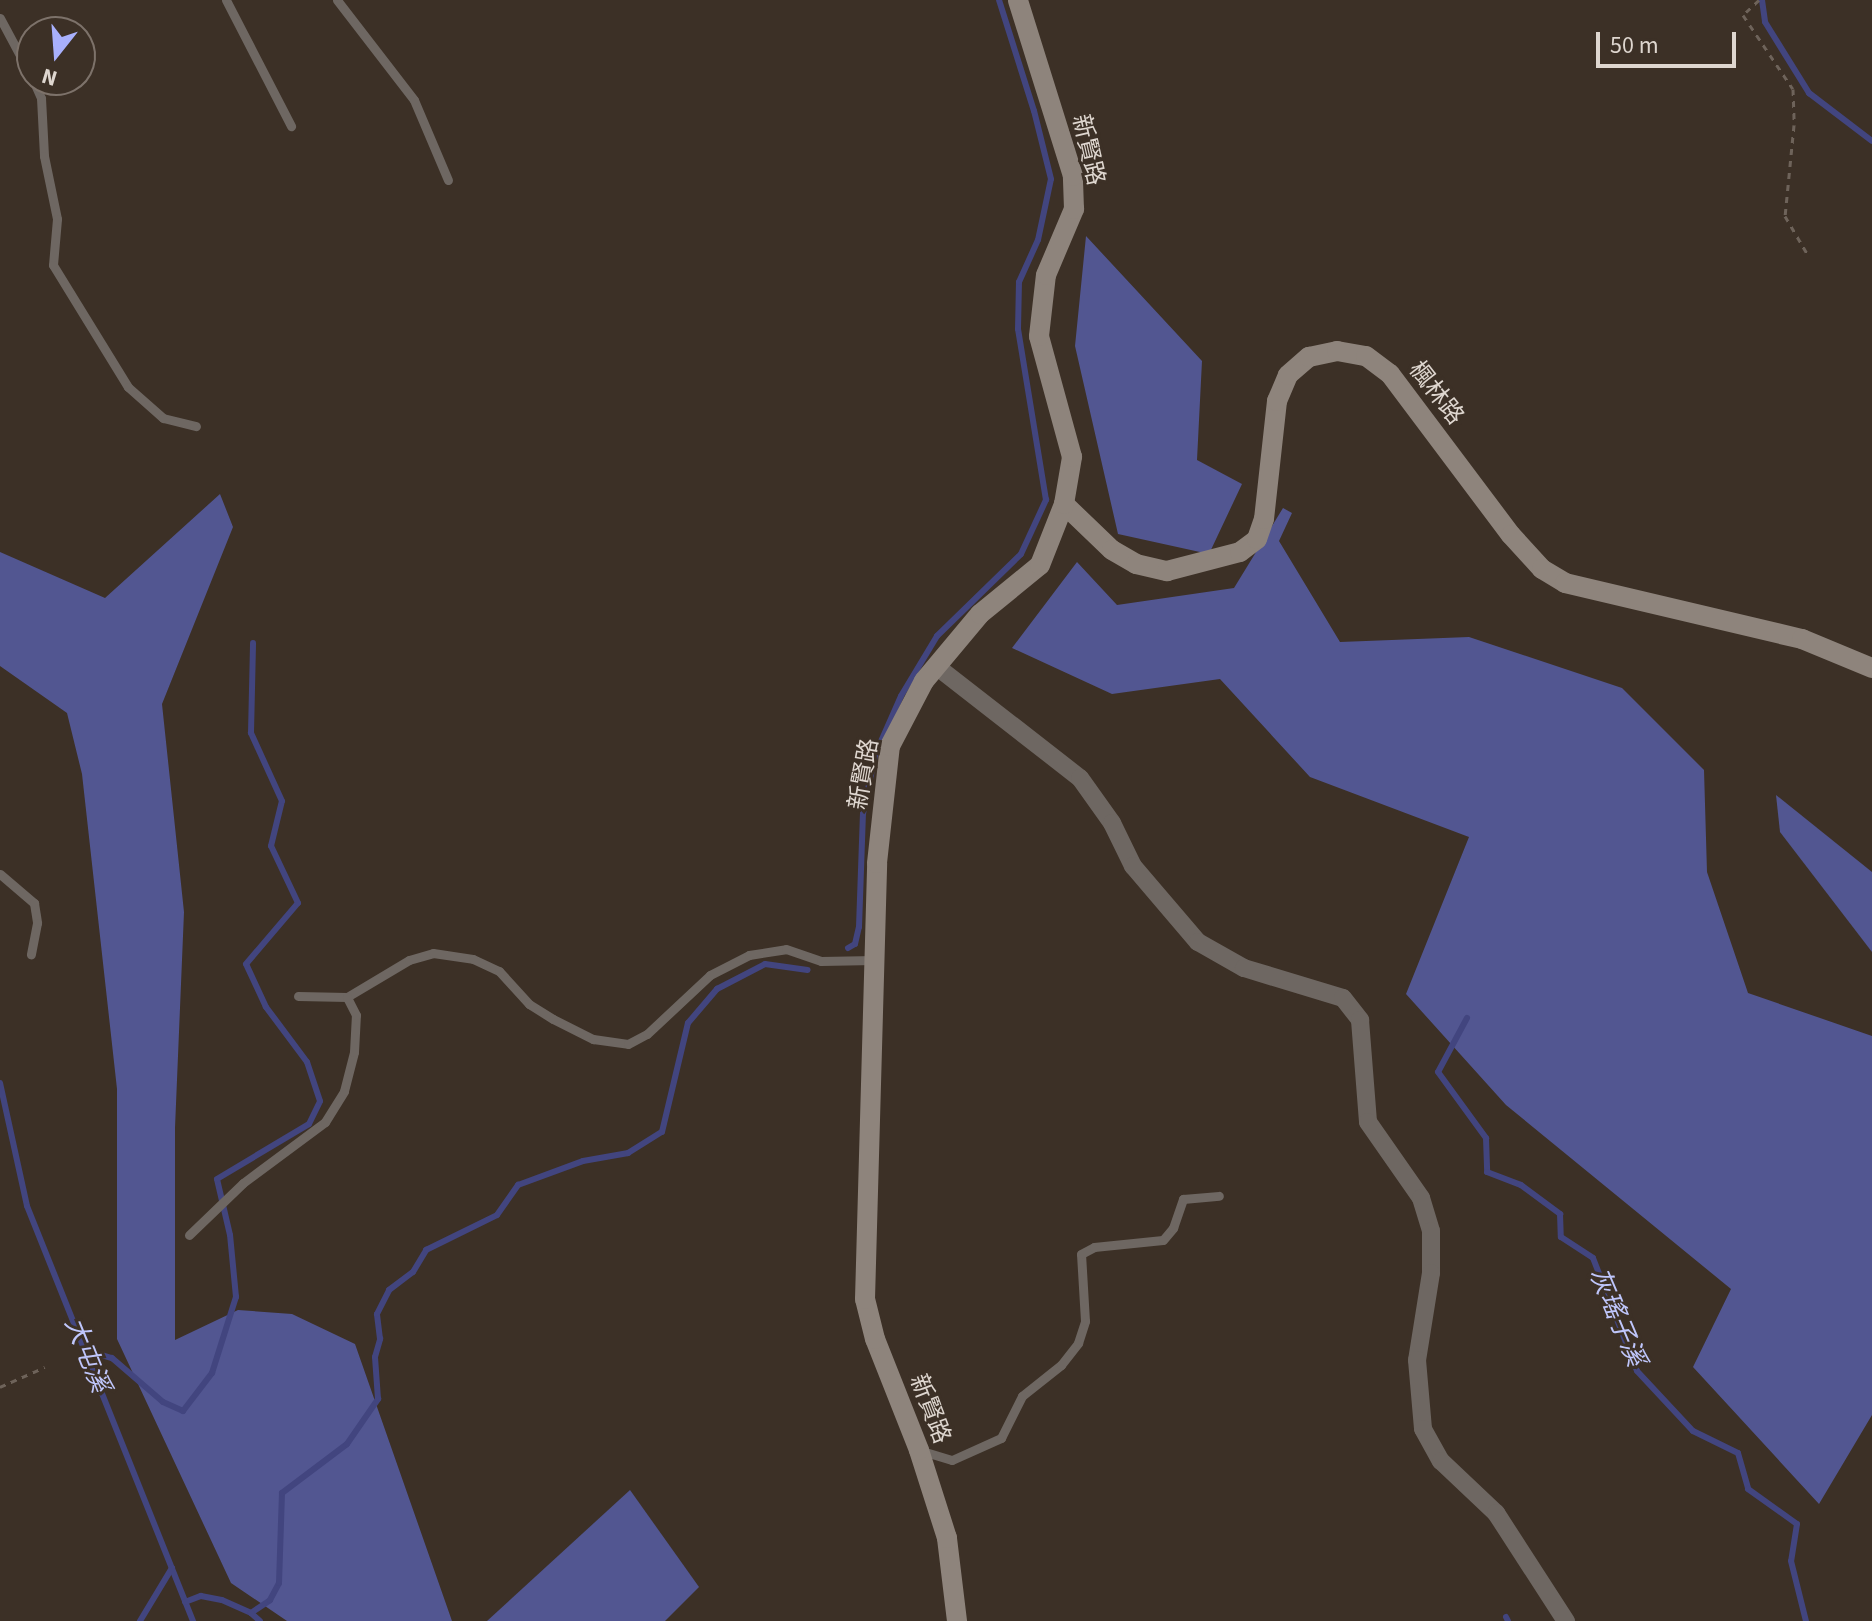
<!DOCTYPE html>
<meta charset="utf-8">
<style>
body{margin:0}
#map{position:relative;width:1872px;height:1621px;overflow:hidden;background:#3c3026;font-family:"Source Sans 3","Noto Sans TC",sans-serif}
div>[style]{position:absolute}
.forest>*{inset:0;background:#525691}
.stream>*{height:6px;margin:-3px;padding:0 3px;transform-origin:3px;border-radius:3px;background:#42457f}
.path>*{height:3px;margin-top:-1.5px;transform-origin:0;background:repeating-linear-gradient(90deg,#6e635a 0 6px,transparent 0 12px)}
.lane>*{height:9px;margin:-4.5px;padding:0 4.5px;transform-origin:4.5px;border-radius:4.5px;background:#6e6762}
.street>*{height:18px;margin:-9px;padding:0 9px;transform-origin:9px;border-radius:9px;background:#6e6762}
.secondary>*{height:20px;margin:-10px;padding:0 10px;transform-origin:10px;border-radius:10px;background:#8e847c}
span{translate:-50% -50%;white-space:nowrap;text-align:center;line-height:1.15;-webkit-text-stroke:6px #3c3026;paint-order:stroke}
.street-label{font-size:24px;color:#ded6cf}
.water-label{font-size:26px;color:#bfc6fb;font-style:italic}
.north{position:absolute;left:16px;top:16px;width:80px;height:80px;box-sizing:border-box;background:#3c3026;border:2px solid #7d726a;border-radius:50%;rotate:197deg;font-size:22px;font-weight:700;line-height:32px;text-align:center;color:#ded6cf}
.north::after{content:'';display:block;margin:auto;width:28px;height:36px;background:#a8b0fc;clip-path:polygon(50% 0,100% 100%,50% 72%,0 100%)}
.scale{position:absolute;left:1596px;top:32px;width:140px;height:36px;box-sizing:border-box;border:4px solid #ded6cf;border-top:0;padding-left:10px;font-size:24px;line-height:28px;white-space:nowrap;color:#ded6cf;-webkit-text-stroke:6px #3c3026;paint-order:stroke}
</style>
<div id="map">
<div class="forest">
<div style="clip-path:polygon(1086px 236px,1202px 361px,1197px 460px,1242px 484px,1209px 554px,1118px 534px,1075px 346px)"></div>
<div style="clip-path:polygon(220px 494px,233px 527px,162px 704px,184px 912px,175px 1128px,175px 1340px,238px 1310px,292px 1314px,355px 1344px,452px 1621px,287px 1621px,231px 1583px,117px 1339px,117px 1089px,82px 774px,67px 713px,0 666px,0 552px,105px 598px)"></div>
<div style="clip-path:polygon(1283px 508px,1292px 513px,1279px 541px,1340px 642px,1469px 637px,1622px 688px,1704px 770px,1707px 872px,1748px 993px,1872px 1036px,1872px 1415px,1819px 1504px,1693px 1367px,1731px 1289px,1506px 1105px,1406px 994px,1469px 837px,1310px 777px,1220px 679px,1112px 694px,1012px 648px,1077px 562px,1117px 605px,1234px 588px)"></div>
<div style="clip-path:polygon(1776px 795px,1872px 872px,1872px 952px,1780px 832px)"></div>
<div style="clip-path:polygon(630px 1490px,699px 1587px,665px 1621px,487px 1621px)"></div>
</div>
<div class="stream">
<div style="left:1762px;top:0;width:22px;rotate:82deg"></div>
<div style="left:1765px;top:22px;width:84px;rotate:58.2deg"></div>
<div style="left:1809px;top:93px;width:79px;rotate:37.3deg"></div>
<div style="left:848px;top:948px;width:8px;rotate:-30deg"></div>
<div style="left:855px;top:944px;width:17px;rotate:-77deg"></div>
<div style="left:859px;top:927px;width:113px;rotate:-88deg"></div>
<div style="left:863px;top:814px;width:60px;rotate:-78.5deg"></div>
<div style="left:875px;top:755px;width:64px;rotate:-66.2deg"></div>
<div style="left:901px;top:696px;width:70px;rotate:-59deg"></div>
<div style="left:937px;top:636px;width:117px;rotate:-44.3deg"></div>
<div style="left:1021px;top:554px;width:60px;rotate:-65.2deg"></div>
<div style="left:1046px;top:500px;width:173px;rotate:-99.3deg"></div>
<div style="left:1018px;top:329px;width:47px;rotate:-88.8deg"></div>
<div style="left:1019px;top:282px;width:46px;rotate:-65.7deg"></div>
<div style="left:1038px;top:240px;width:62px;rotate:-78deg"></div>
<div style="left:1051px;top:179px;width:70px;rotate:-104deg"></div>
<div style="left:1034px;top:111px;width:116px;rotate:-107.5deg"></div>
<div style="left:1467px;top:1018px;width:61px;rotate:118.2deg"></div>
<div style="left:1438px;top:1072px;width:82px;rotate:54deg"></div>
<div style="left:1486px;top:1138px;width:34px;rotate:88deg"></div>
<div style="left:1487px;top:1172px;width:36px;rotate:21deg"></div>
<div style="left:1521px;top:1185px;width:49px;rotate:36.6deg"></div>
<div style="left:1560px;top:1214px;width:23px;rotate:88deg"></div>
<div style="left:1561px;top:1237px;width:38px;rotate:33deg"></div>
<div style="left:1593px;top:1258px;width:121px;rotate:68.7deg"></div>
<div style="left:1637px;top:1371px;width:82px;rotate:47deg"></div>
<div style="left:1693px;top:1431px;width:50px;rotate:26.1deg"></div>
<div style="left:1738px;top:1453px;width:37px;rotate:74deg"></div>
<div style="left:1748px;top:1489px;width:60px;rotate:35.5deg"></div>
<div style="left:1797px;top:1524px;width:37px;rotate:99deg"></div>
<div style="left:1791px;top:1561px;width:62px;rotate:76deg"></div>
<div style="left:0;top:1083px;width:126px;rotate:77.6deg"></div>
<div style="left:27px;top:1206px;width:447px;rotate:68.2deg"></div>
<div style="left:85px;top:1350px;width:28px;rotate:17deg"></div>
<div style="left:112px;top:1358px;width:67px;rotate:40.8deg"></div>
<div style="left:163px;top:1402px;width:22px;rotate:24deg"></div>
<div style="left:183px;top:1411px;width:48px;rotate:-52.7deg"></div>
<div style="left:212px;top:1373px;width:80px;rotate:-72.5deg"></div>
<div style="left:236px;top:1297px;width:62px;rotate:-95.5deg"></div>
<div style="left:230px;top:1235px;width:57px;rotate:-103.1deg"></div>
<div style="left:217px;top:1179px;width:107px;rotate:-30.9deg"></div>
<div style="left:309px;top:1124px;width:25px;rotate:-64deg"></div>
<div style="left:320px;top:1101px;width:41px;rotate:-108.4deg"></div>
<div style="left:307px;top:1062px;width:69px;rotate:-126.7deg"></div>
<div style="left:266px;top:1007px;width:47px;rotate:-114.9deg"></div>
<div style="left:246px;top:964px;width:80px;rotate:-49.6deg"></div>
<div style="left:298px;top:903px;width:63px;rotate:-115.3deg"></div>
<div style="left:271px;top:846px;width:46px;rotate:-76.3deg"></div>
<div style="left:282px;top:801px;width:75px;rotate:-114.5deg"></div>
<div style="left:251px;top:733px;width:90px;rotate:-88.7deg"></div>
<div style="left:185px;top:1602px;width:17px;rotate:-21deg"></div>
<div style="left:201px;top:1596px;width:21px;rotate:11deg"></div>
<div style="left:222px;top:1600px;width:32px;rotate:24deg"></div>
<div style="left:251px;top:1613px;width:23px;rotate:-34deg"></div>
<div style="left:270px;top:1600px;width:19px;rotate:-62deg"></div>
<div style="left:279px;top:1583px;width:90px;rotate:-88.1deg"></div>
<div style="left:282px;top:1493px;width:81px;rotate:-37deg"></div>
<div style="left:347px;top:1444px;width:55px;rotate:-55.4deg"></div>
<div style="left:378px;top:1399px;width:42px;rotate:-94.1deg"></div>
<div style="left:375px;top:1357px;width:19px;rotate:-74deg"></div>
<div style="left:380px;top:1339px;width:25px;rotate:-97deg"></div>
<div style="left:377px;top:1314px;width:27px;rotate:-63deg"></div>
<div style="left:389px;top:1290px;width:30px;rotate:-37deg"></div>
<div style="left:413px;top:1272px;width:26px;rotate:-59deg"></div>
<div style="left:426px;top:1250px;width:79px;rotate:-26.2deg"></div>
<div style="left:497px;top:1215px;width:37px;rotate:-55deg"></div>
<div style="left:518px;top:1185px;width:69px;rotate:-20.3deg"></div>
<div style="left:583px;top:1161px;width:46px;rotate:-10.1deg"></div>
<div style="left:628px;top:1153px;width:40px;rotate:-32deg"></div>
<div style="left:662px;top:1132px;width:112px;rotate:-76.6deg"></div>
<div style="left:688px;top:1023px;width:45px;rotate:-49.5deg"></div>
<div style="left:717px;top:989px;width:54px;rotate:-27.5deg"></div>
<div style="left:765px;top:964px;width:43px;rotate:7.9deg"></div>
<div style="left:251px;top:1613px;width:12px;rotate:42deg"></div>
<div style="left:1506px;top:1617px;width:4px;rotate:63deg"></div>
<div style="left:140px;top:1621px;width:62px;rotate:-58.9deg"></div>
</div>
<div class="path">
<div style="left:1759px;top:0;width:22px;rotate:137deg"></div>
<div style="left:1743px;top:15px;width:89px;rotate:56deg"></div>
<div style="left:1793px;top:89px;width:36px;rotate:88deg"></div>
<div style="left:1794px;top:125px;width:91px;rotate:95.6deg"></div>
<div style="left:1785px;top:216px;width:45px;rotate:59.5deg"></div>
<div style="left:0;top:1387px;width:49px;rotate:-24deg"></div>
</div>
<div class="lane">
<div style="left:226px;top:0;width:142px;rotate:62.7deg"></div>
<div style="left:337px;top:0;width:126px;rotate:52.4deg"></div>
<div style="left:414px;top:100px;width:87px;rotate:67deg"></div>
<div style="left:0;top:18px;width:68px;rotate:61.9deg"></div>
<div style="left:33px;top:80px;width:20px;rotate:66deg"></div>
<div style="left:41px;top:98px;width:58px;rotate:87deg"></div>
<div style="left:44px;top:156px;width:64px;rotate:78.3deg"></div>
<div style="left:57px;top:219px;width:46px;rotate:95deg"></div>
<div style="left:53px;top:265px;width:143px;rotate:58.4deg"></div>
<div style="left:128px;top:387px;width:47px;rotate:41.5deg"></div>
<div style="left:163px;top:418px;width:34px;rotate:14deg"></div>
<div style="left:0;top:874px;width:45px;rotate:40.5deg"></div>
<div style="left:34px;top:903px;width:20px;rotate:81deg"></div>
<div style="left:37px;top:923px;width:32px;rotate:101deg"></div>
<div style="left:298px;top:996px;width:49px;rotate:1.2deg"></div>
<div style="left:347px;top:997px;width:72px;rotate:-30.8deg"></div>
<div style="left:409px;top:960px;width:25px;rotate:-16deg"></div>
<div style="left:433px;top:953px;width:40px;rotate:8.5deg"></div>
<div style="left:473px;top:959px;width:29px;rotate:25deg"></div>
<div style="left:499px;top:971px;width:45px;rotate:47.7deg"></div>
<div style="left:529px;top:1004px;width:28px;rotate:32deg"></div>
<div style="left:553px;top:1019px;width:45px;rotate:26.6deg"></div>
<div style="left:593px;top:1039px;width:35px;rotate:8deg"></div>
<div style="left:628px;top:1044px;width:21px;rotate:-28deg"></div>
<div style="left:647px;top:1034px;width:86px;rotate:-43.1deg"></div>
<div style="left:710px;top:975px;width:44px;rotate:-27.1deg"></div>
<div style="left:749px;top:955px;width:37px;rotate:-9deg"></div>
<div style="left:786px;top:949px;width:37px;rotate:19deg"></div>
<div style="left:821px;top:961px;width:53px;rotate:-1.1deg"></div>
<div style="left:189px;top:1235px;width:75px;rotate:-43.9deg"></div>
<div style="left:243px;top:1183px;width:102px;rotate:-36.6deg"></div>
<div style="left:325px;top:1122px;width:36px;rotate:-58deg"></div>
<div style="left:344px;top:1091px;width:40px;rotate:-75.6deg"></div>
<div style="left:354px;top:1052px;width:37px;rotate:-87deg"></div>
<div style="left:356px;top:1015px;width:20px;rotate:-117deg"></div>
<div style="left:922px;top:1451px;width:31px;rotate:17deg"></div>
<div style="left:952px;top:1460px;width:54px;rotate:-24.2deg"></div>
<div style="left:1001px;top:1438px;width:47px;rotate:-63.4deg"></div>
<div style="left:1022px;top:1396px;width:50px;rotate:-38.5deg"></div>
<div style="left:1061px;top:1365px;width:28px;rotate:-52deg"></div>
<div style="left:1078px;top:1343px;width:23px;rotate:-72deg"></div>
<div style="left:1085px;top:1321px;width:67px;rotate:-93.4deg"></div>
<div style="left:1081px;top:1254px;width:15px;rotate:-28deg"></div>
<div style="left:1094px;top:1247px;width:69px;rotate:-5.8deg"></div>
<div style="left:1163px;top:1240px;width:16px;rotate:-50deg"></div>
<div style="left:1173px;top:1228px;width:31px;rotate:-71deg"></div>
<div style="left:1183px;top:1199px;width:36px;rotate:-5deg"></div>
</div>
<div class="street">
<div style="left:936px;top:666px;width:182px;rotate:37.9deg"></div>
<div style="left:1080px;top:778px;width:55px;rotate:54.6deg"></div>
<div style="left:1112px;top:823px;width:48px;rotate:64deg"></div>
<div style="left:1133px;top:866px;width:100px;rotate:49.5deg"></div>
<div style="left:1198px;top:942px;width:53px;rotate:29.5deg"></div>
<div style="left:1244px;top:968px;width:103px;rotate:16.9deg"></div>
<div style="left:1343px;top:998px;width:28px;rotate:52deg"></div>
<div style="left:1360px;top:1020px;width:102px;rotate:85.5deg"></div>
<div style="left:1368px;top:1122px;width:93px;rotate:55.1deg"></div>
<div style="left:1421px;top:1198px;width:34px;rotate:73deg"></div>
<div style="left:1431px;top:1231px;width:42px;rotate:90deg"></div>
<div style="left:1431px;top:1273px;width:88px;rotate:99.1deg"></div>
<div style="left:1417px;top:1360px;width:69px;rotate:85deg"></div>
<div style="left:1423px;top:1429px;width:37px;rotate:61deg"></div>
<div style="left:1441px;top:1461px;width:76px;rotate:43.4deg"></div>
<div style="left:1496px;top:1513px;width:129px;rotate:57.1deg"></div>
</div>
<div class="secondary">
<div style="left:1064px;top:504px;width:66px;rotate:43.8deg"></div>
<div style="left:1112px;top:550px;width:28px;rotate:30deg"></div>
<div style="left:1136px;top:564px;width:32px;rotate:13deg"></div>
<div style="left:1167px;top:571px;width:75px;rotate:-14.6deg"></div>
<div style="left:1240px;top:552px;width:21px;rotate:-37deg"></div>
<div style="left:1257px;top:539px;width:21px;rotate:-71deg"></div>
<div style="left:1264px;top:519px;width:119px;rotate:-83.7deg"></div>
<div style="left:1277px;top:401px;width:28px;rotate:-67deg"></div>
<div style="left:1288px;top:375px;width:28px;rotate:-41deg"></div>
<div style="left:1309px;top:357px;width:29px;rotate:-12deg"></div>
<div style="left:1337px;top:351px;width:29px;rotate:10deg"></div>
<div style="left:1366px;top:356px;width:30px;rotate:37deg"></div>
<div style="left:1390px;top:374px;width:201px;rotate:53.1deg"></div>
<div style="left:1511px;top:535px;width:46px;rotate:47.6deg"></div>
<div style="left:1542px;top:569px;width:27px;rotate:31deg"></div>
<div style="left:1565px;top:583px;width:244px;rotate:13.3deg"></div>
<div style="left:1802px;top:639px;width:76px;rotate:22.5deg"></div>
<div style="left:957px;top:1621px;width:84px;rotate:-96.9deg"></div>
<div style="left:947px;top:1538px;width:92px;rotate:-107.7deg"></div>
<div style="left:919px;top:1450px;width:119px;rotate:-111.6deg"></div>
<div style="left:875px;top:1339px;width:41px;rotate:-104deg"></div>
<div style="left:865px;top:1299px;width:436px;rotate:-88.4deg"></div>
<div style="left:877px;top:863px;width:118px;rotate:-83.7deg"></div>
<div style="left:890px;top:746px;width:73px;rotate:-62.4deg"></div>
<div style="left:924px;top:681px;width:87px;rotate:-50.1deg"></div>
<div style="left:980px;top:614px;width:77px;rotate:-39.2deg"></div>
<div style="left:1040px;top:565px;width:66px;rotate:-68.5deg"></div>
<div style="left:1064px;top:504px;width:48px;rotate:-80.3deg"></div>
<div style="left:1072px;top:457px;width:125px;rotate:-105.3deg"></div>
<div style="left:1039px;top:336px;width:61px;rotate:-83.5deg"></div>
<div style="left:1046px;top:275px;width:72px;rotate:-67deg"></div>
<div style="left:1074px;top:209px;width:33px;rotate:-92deg"></div>
<div style="left:1073px;top:176px;width:184px;rotate:-107.4deg"></div>
</div>
<div class="street-label">
<span style="left:1088px;top:150px;rotate:77deg">新賢路</span>
<span style="left:1436px;top:393px;rotate:52deg">楓林路</span>
<span style="left:864px;top:774px;rotate:-80deg">新賢路</span>
<span style="left:930px;top:1409px;rotate:69deg">新賢路</span>
</div>
<div class="water-label">
<span style="left:1617px;top:1317px;rotate:67deg">灰瑤子溪</span>
<span style="left:87px;top:1355px;rotate:68deg">大屯溪</span>
</div>
<div class="north">N</div>
<div class="scale">50 m</div>
</div>
